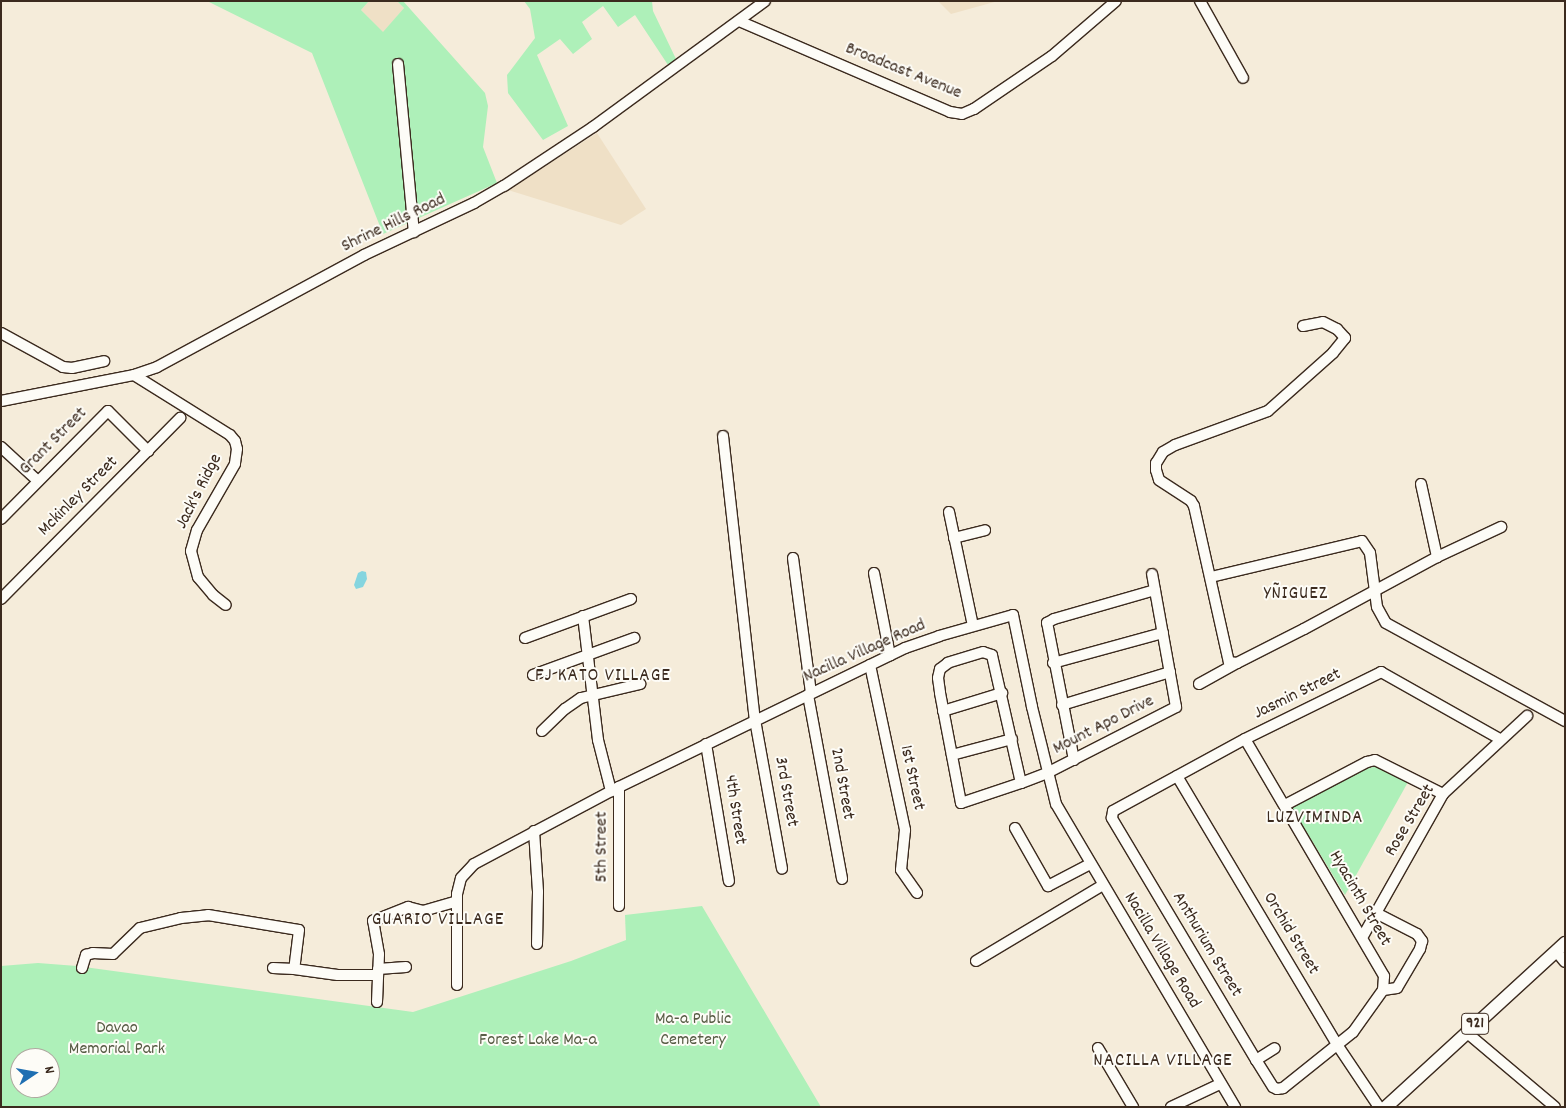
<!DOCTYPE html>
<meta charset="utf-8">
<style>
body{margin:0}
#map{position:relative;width:1566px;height:1108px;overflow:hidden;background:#f5ecda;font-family:Dekko,sans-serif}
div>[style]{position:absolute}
.built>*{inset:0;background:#efe0c6}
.green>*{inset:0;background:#aef0b9}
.water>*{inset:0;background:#85d5df}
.roads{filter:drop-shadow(1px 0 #3b2a1e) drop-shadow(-1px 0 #3b2a1e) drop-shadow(0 1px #3b2a1e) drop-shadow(0 -1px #3b2a1e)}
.minor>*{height:10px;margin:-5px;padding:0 5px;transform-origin:5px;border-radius:5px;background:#fdfcf7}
.major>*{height:12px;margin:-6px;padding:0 6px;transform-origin:6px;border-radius:6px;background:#fdfcf7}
span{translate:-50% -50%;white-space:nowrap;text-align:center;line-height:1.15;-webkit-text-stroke:4px #fdfcf7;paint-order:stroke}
.shield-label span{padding:1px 4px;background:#fdfcf7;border:1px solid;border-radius:4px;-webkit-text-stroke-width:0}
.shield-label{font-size:16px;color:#3b2a1e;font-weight:700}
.street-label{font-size:18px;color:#3b2a1e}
.park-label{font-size:18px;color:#585c45}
.neighbourhood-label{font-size:19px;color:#3b2a1e;letter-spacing:1px}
.frame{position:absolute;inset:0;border:2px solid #3b2a1e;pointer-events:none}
.north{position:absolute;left:10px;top:1048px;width:50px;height:50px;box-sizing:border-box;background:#fdfcf7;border:1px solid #afa8a0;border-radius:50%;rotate:78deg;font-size:14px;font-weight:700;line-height:20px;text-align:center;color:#3b2a1e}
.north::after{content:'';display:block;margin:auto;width:18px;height:22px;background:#1f6fb2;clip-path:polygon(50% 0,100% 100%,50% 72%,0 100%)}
</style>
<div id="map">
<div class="built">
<div style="clip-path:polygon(369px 1px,397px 1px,404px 8px,383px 33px,361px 10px)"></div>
<div style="clip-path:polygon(938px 1px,998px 1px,951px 14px)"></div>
<div style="clip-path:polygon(597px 133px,646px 209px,621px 225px,508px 190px)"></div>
</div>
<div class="green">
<div style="clip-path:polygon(207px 1px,369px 1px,361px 10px,383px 32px,404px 8px,397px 1px,403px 1px,485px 93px,488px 106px,483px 147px,497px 183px,383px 234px,312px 53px)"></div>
<div style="clip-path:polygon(524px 1px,652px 1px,653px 11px,676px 59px,668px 65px,635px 15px,618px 27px,603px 6px,582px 22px,592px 39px,573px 54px,560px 39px,537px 55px,568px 126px,543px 140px,508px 93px,507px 75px,535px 38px,530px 9px)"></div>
<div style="clip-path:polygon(1377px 766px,1384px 768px,1408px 782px,1345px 895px,1292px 808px,1362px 770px)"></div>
<div style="clip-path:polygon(evenodd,702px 906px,821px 1107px,1px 1107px,1px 966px,38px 963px,77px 966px,413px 1012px,571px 961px,626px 940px,625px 915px,702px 906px,20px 1058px,50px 1058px,50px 1088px,20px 1088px,20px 1058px)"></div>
</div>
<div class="water">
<div style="clip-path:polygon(362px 571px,366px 572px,367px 579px,363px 587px,356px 589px,354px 585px,358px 573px)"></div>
</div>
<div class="roads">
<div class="minor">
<div style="left:1200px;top:1px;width:88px;rotate:60.8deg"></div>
<div style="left:739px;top:21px;width:230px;rotate:23.3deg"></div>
<div style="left:950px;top:112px;width:12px;rotate:9deg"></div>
<div style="left:962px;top:114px;width:13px;rotate:-23deg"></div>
<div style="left:974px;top:109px;width:94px;rotate:-34.2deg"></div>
<div style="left:1052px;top:56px;width:84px;rotate:-40.7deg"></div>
<div style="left:398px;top:64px;width:169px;rotate:84.6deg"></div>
<div style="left:1303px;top:326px;width:20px;rotate:-11deg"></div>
<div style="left:1323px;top:322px;width:16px;rotate:27deg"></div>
<div style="left:1337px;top:329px;width:12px;rotate:48deg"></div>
<div style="left:1345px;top:338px;width:19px;rotate:129deg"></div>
<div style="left:1333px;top:353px;width:87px;rotate:138.3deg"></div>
<div style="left:1268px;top:411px;width:99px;rotate:159.9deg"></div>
<div style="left:1175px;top:445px;width:14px;rotate:150deg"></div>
<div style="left:1163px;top:452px;width:13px;rotate:122deg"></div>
<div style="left:1156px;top:463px;width:7px;rotate:90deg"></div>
<div style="left:1156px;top:470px;width:10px;rotate:73deg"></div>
<div style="left:1159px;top:480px;width:38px;rotate:33deg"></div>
<div style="left:1191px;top:501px;width:6px;rotate:59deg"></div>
<div style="left:1194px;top:506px;width:160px;rotate:77.4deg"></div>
<div style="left:1229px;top:662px;width:8px;rotate:7deg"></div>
<div style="left:1237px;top:663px;width:75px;rotate:-26.9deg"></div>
<div style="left:1304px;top:629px;width:151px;rotate:-28.4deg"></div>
<div style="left:1437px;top:557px;width:71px;rotate:-25.1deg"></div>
<div style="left:1px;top:333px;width:71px;rotate:28.7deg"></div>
<div style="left:63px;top:367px;width:9px;rotate:6deg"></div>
<div style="left:72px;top:368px;width:33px;rotate:-12deg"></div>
<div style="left:134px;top:375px;width:113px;rotate:32deg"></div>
<div style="left:230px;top:435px;width:8px;rotate:50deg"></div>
<div style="left:235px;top:441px;width:8px;rotate:76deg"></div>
<div style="left:237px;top:449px;width:15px;rotate:98deg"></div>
<div style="left:235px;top:464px;width:76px;rotate:119.9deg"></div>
<div style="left:197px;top:530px;width:22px;rotate:106deg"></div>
<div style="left:191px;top:551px;width:27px;rotate:75deg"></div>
<div style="left:198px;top:577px;width:23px;rotate:50deg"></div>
<div style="left:213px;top:595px;width:16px;rotate:38deg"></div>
<div style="left:1px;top:401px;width:136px;rotate:-11.1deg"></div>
<div style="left:134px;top:375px;width:24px;rotate:-19deg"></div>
<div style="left:157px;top:367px;width:235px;rotate:-28.4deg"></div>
<div style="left:364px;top:255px;width:122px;rotate:-25.3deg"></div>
<div style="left:474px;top:203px;width:34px;rotate:-30deg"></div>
<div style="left:504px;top:186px;width:107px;rotate:-33.5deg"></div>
<div style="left:593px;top:127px;width:213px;rotate:-36.2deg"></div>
<div style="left:723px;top:436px;width:286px;rotate:83.6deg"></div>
<div style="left:755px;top:720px;width:151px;rotate:79.7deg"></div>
<div style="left:1px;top:447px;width:50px;rotate:42.6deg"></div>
<div style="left:1421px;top:484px;width:75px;rotate:77.6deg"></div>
<div style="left:949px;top:512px;width:116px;rotate:78.1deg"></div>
<div style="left:1px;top:519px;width:152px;rotate:-45.3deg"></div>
<div style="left:108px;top:411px;width:57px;rotate:45deg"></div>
<div style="left:954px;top:538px;width:32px;rotate:-14deg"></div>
<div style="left:793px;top:558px;width:136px;rotate:82.4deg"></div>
<div style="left:874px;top:573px;width:84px;rotate:79deg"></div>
<div style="left:1211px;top:577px;width:155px;rotate:-13.4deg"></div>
<div style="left:1362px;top:541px;width:14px;rotate:56deg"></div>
<div style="left:1370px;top:553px;width:54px;rotate:82.6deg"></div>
<div style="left:1377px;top:607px;width:18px;rotate:61deg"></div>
<div style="left:1386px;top:623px;width:204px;rotate:28.7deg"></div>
<div style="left:1px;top:599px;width:255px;rotate:-45.3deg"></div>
<div style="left:583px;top:616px;width:125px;rotate:83.1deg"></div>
<div style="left:598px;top:740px;width:53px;rotate:75.7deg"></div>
<div style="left:525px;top:638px;width:113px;rotate:-20.2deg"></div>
<div style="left:1053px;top:663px;width:114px;rotate:-15.3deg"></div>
<div style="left:870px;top:665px;width:169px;rotate:78deg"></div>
<div style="left:905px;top:830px;width:40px;rotate:95.7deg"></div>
<div style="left:901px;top:870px;width:28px;rotate:55deg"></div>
<div style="left:533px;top:675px;width:108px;rotate:-20.1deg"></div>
<div style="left:1199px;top:684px;width:43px;rotate:-28.9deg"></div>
<div style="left:808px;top:695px;width:187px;rotate:79.5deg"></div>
<div style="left:1062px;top:705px;width:113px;rotate:-17deg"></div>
<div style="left:943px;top:711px;width:62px;rotate:-17deg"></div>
<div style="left:542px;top:731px;width:32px;rotate:-44deg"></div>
<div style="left:565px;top:709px;width:19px;rotate:-35deg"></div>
<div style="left:581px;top:698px;width:61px;rotate:-13.3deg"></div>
<div style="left:1245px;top:739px;width:275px;rotate:59.6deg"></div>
<div style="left:1384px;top:976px;width:14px;rotate:94deg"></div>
<div style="left:1383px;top:990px;width:52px;rotate:125.5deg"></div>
<div style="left:1353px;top:1032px;width:90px;rotate:141.3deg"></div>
<div style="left:1283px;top:1088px;width:6px;rotate:171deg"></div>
<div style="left:1277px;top:1089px;width:4px;rotate:-153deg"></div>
<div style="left:1273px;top:1087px;width:32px;rotate:-122deg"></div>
<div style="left:1256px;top:1060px;width:282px;rotate:-120.8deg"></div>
<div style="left:1112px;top:818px;width:7px;rotate:-82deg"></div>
<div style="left:1113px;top:811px;width:150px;rotate:-28.6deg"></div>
<div style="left:1245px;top:739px;width:152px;rotate:-26.2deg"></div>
<div style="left:1381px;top:672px;width:137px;rotate:29.4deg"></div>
<div style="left:706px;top:744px;width:139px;rotate:80.5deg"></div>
<div style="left:952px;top:755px;width:62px;rotate:-14.9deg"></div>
<div style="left:1074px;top:760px;width:140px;rotate:-101.1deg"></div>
<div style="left:1047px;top:623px;width:8px;rotate:-30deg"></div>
<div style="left:1054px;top:619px;width:105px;rotate:-16deg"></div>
<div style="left:1177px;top:776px;width:314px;rotate:59.2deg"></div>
<div style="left:1338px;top:1046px;width:73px;rotate:56.1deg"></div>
<div style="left:1021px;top:783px;width:131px;rotate:-102.8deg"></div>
<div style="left:992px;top:655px;width:9px;rotate:-162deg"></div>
<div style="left:983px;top:652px;width:37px;rotate:163deg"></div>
<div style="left:948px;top:663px;width:10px;rotate:143deg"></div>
<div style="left:940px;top:669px;width:9px;rotate:103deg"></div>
<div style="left:938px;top:678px;width:15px;rotate:82deg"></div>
<div style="left:940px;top:693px;width:112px;rotate:79.2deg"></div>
<div style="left:961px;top:803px;width:63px;rotate:-18.4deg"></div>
<div style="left:1021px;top:783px;width:28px;rotate:-21deg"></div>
<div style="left:1047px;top:773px;width:145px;rotate:-27.1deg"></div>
<div style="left:1176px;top:707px;width:135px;rotate:-100.2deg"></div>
<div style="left:1285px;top:805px;width:93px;rotate:-27.7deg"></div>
<div style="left:1367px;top:762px;width:8px;rotate:-14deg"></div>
<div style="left:1375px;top:760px;width:76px;rotate:26.6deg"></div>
<div style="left:1015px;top:828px;width:67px;rotate:60.4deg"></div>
<div style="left:1048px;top:886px;width:47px;rotate:-27.6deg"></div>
<div style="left:534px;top:831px;width:61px;rotate:86.2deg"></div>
<div style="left:538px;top:892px;width:52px;rotate:91.1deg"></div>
<div style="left:619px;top:906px;width:119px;rotate:-90deg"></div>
<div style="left:1376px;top:913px;width:46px;rotate:27.1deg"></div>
<div style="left:1417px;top:934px;width:9px;rotate:54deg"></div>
<div style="left:1422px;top:941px;width:8px;rotate:104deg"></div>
<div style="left:1420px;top:949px;width:45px;rotate:120.5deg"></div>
<div style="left:1397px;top:988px;width:14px;rotate:172deg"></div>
<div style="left:1363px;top:936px;width:163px;rotate:-60.6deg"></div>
<div style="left:1443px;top:794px;width:115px;rotate:-42.9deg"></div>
<div style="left:1556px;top:951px;width:14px;rotate:51deg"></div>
<div style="left:976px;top:961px;width:148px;rotate:-30.9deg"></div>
<div style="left:82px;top:968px;width:14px;rotate:-73deg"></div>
<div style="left:86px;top:955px;width:7px;rotate:-16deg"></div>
<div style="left:93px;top:953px;width:20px;rotate:3deg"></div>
<div style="left:113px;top:954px;width:37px;rotate:-44deg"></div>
<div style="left:140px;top:928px;width:42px;rotate:-13.7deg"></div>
<div style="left:181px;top:918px;width:27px;rotate:-6deg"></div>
<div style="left:208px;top:915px;width:92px;rotate:9.4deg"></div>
<div style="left:299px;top:930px;width:39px;rotate:97deg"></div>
<div style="left:294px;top:969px;width:44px;rotate:7.8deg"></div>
<div style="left:338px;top:975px;width:39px"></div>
<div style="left:273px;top:968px;width:21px;rotate:3deg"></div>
<div style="left:378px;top:969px;width:28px;rotate:-4deg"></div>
<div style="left:457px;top:985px;width:91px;rotate:-90deg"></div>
<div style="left:457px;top:894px;width:16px;rotate:-76deg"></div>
<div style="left:461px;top:878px;width:19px;rotate:-47deg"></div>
<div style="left:474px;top:864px;width:164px;rotate:-28deg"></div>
<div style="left:619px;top:787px;width:318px;rotate:-25.9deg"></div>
<div style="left:905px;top:648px;width:36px;rotate:-19deg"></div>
<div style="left:939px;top:636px;width:77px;rotate:-15.8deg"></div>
<div style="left:1013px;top:615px;width:94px;rotate:78.3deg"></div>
<div style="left:1032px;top:707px;width:100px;rotate:76.1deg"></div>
<div style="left:1056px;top:804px;width:352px;rotate:59.4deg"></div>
<div style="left:377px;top:1002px;width:48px;rotate:-87.6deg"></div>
<div style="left:379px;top:954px;width:34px;rotate:-100deg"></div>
<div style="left:373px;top:921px;width:38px;rotate:-22deg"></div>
<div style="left:408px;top:907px;width:16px;rotate:15deg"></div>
<div style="left:423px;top:911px;width:35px;rotate:-16deg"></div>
<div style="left:1466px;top:1032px;width:116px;rotate:40.1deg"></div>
<div style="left:1098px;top:1048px;width:69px;rotate:59.3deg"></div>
<div style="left:1256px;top:1060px;width:22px;rotate:-32deg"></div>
<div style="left:1171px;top:1107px;width:54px;rotate:-25.1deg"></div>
</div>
<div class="major">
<div style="left:1386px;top:1107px;width:243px;rotate:-42.5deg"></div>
</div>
</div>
<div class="shield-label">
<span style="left:1475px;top:1024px">921</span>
</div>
<div class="street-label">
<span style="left:903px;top:72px;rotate:22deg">Broadcast Avenue</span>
<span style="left:394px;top:224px;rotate:-26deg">Shrine Hills Road</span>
<span style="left:54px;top:442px;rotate:-45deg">Grant Street</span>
<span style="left:200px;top:492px;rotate:-63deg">Jack's Ridge</span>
<span style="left:79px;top:497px;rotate:-45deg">Mckinley Street</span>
<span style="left:865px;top:652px;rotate:-24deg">Nacilla Village Road</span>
<span style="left:1298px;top:695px;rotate:-26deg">Jasmin Street</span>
<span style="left:1104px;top:726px;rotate:-27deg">Mount Apo Drive</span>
<span style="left:911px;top:778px;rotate:78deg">1st Street</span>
<span style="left:841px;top:784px;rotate:80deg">2nd Street</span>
<span style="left:785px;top:792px;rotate:80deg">3rd Street</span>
<span style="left:734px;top:810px;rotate:81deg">4th Street</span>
<span style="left:1411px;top:821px;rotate:-59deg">Rose Street</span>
<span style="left:603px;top:847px;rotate:-90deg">5th Street</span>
<span style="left:1359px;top:899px;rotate:60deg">Hyacinth Street</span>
<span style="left:1290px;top:934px;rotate:59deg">Orchid Street</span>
<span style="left:1206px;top:945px;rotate:59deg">Anthurium Street</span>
<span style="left:1161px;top:951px;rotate:59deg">Nacilla Village Road</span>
</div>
<div class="park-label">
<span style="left:693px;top:1031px">Ma-a Public<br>Cemetery</span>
<span style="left:117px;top:1040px">Davao<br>Memorial Park</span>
<span style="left:538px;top:1041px">Forest Lake Ma-a</span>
</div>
<div class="neighbourhood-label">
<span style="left:1296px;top:595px">YÑIGUEZ</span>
<span style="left:603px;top:677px">FJ KATO VILLAGE</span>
<span style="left:1315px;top:819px">LUZVIMINDA</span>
<span style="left:438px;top:921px">GUARIO VILLAGE</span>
<span style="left:1163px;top:1062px">NACILLA VILLAGE</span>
</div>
<div class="frame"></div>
<div class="north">N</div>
</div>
